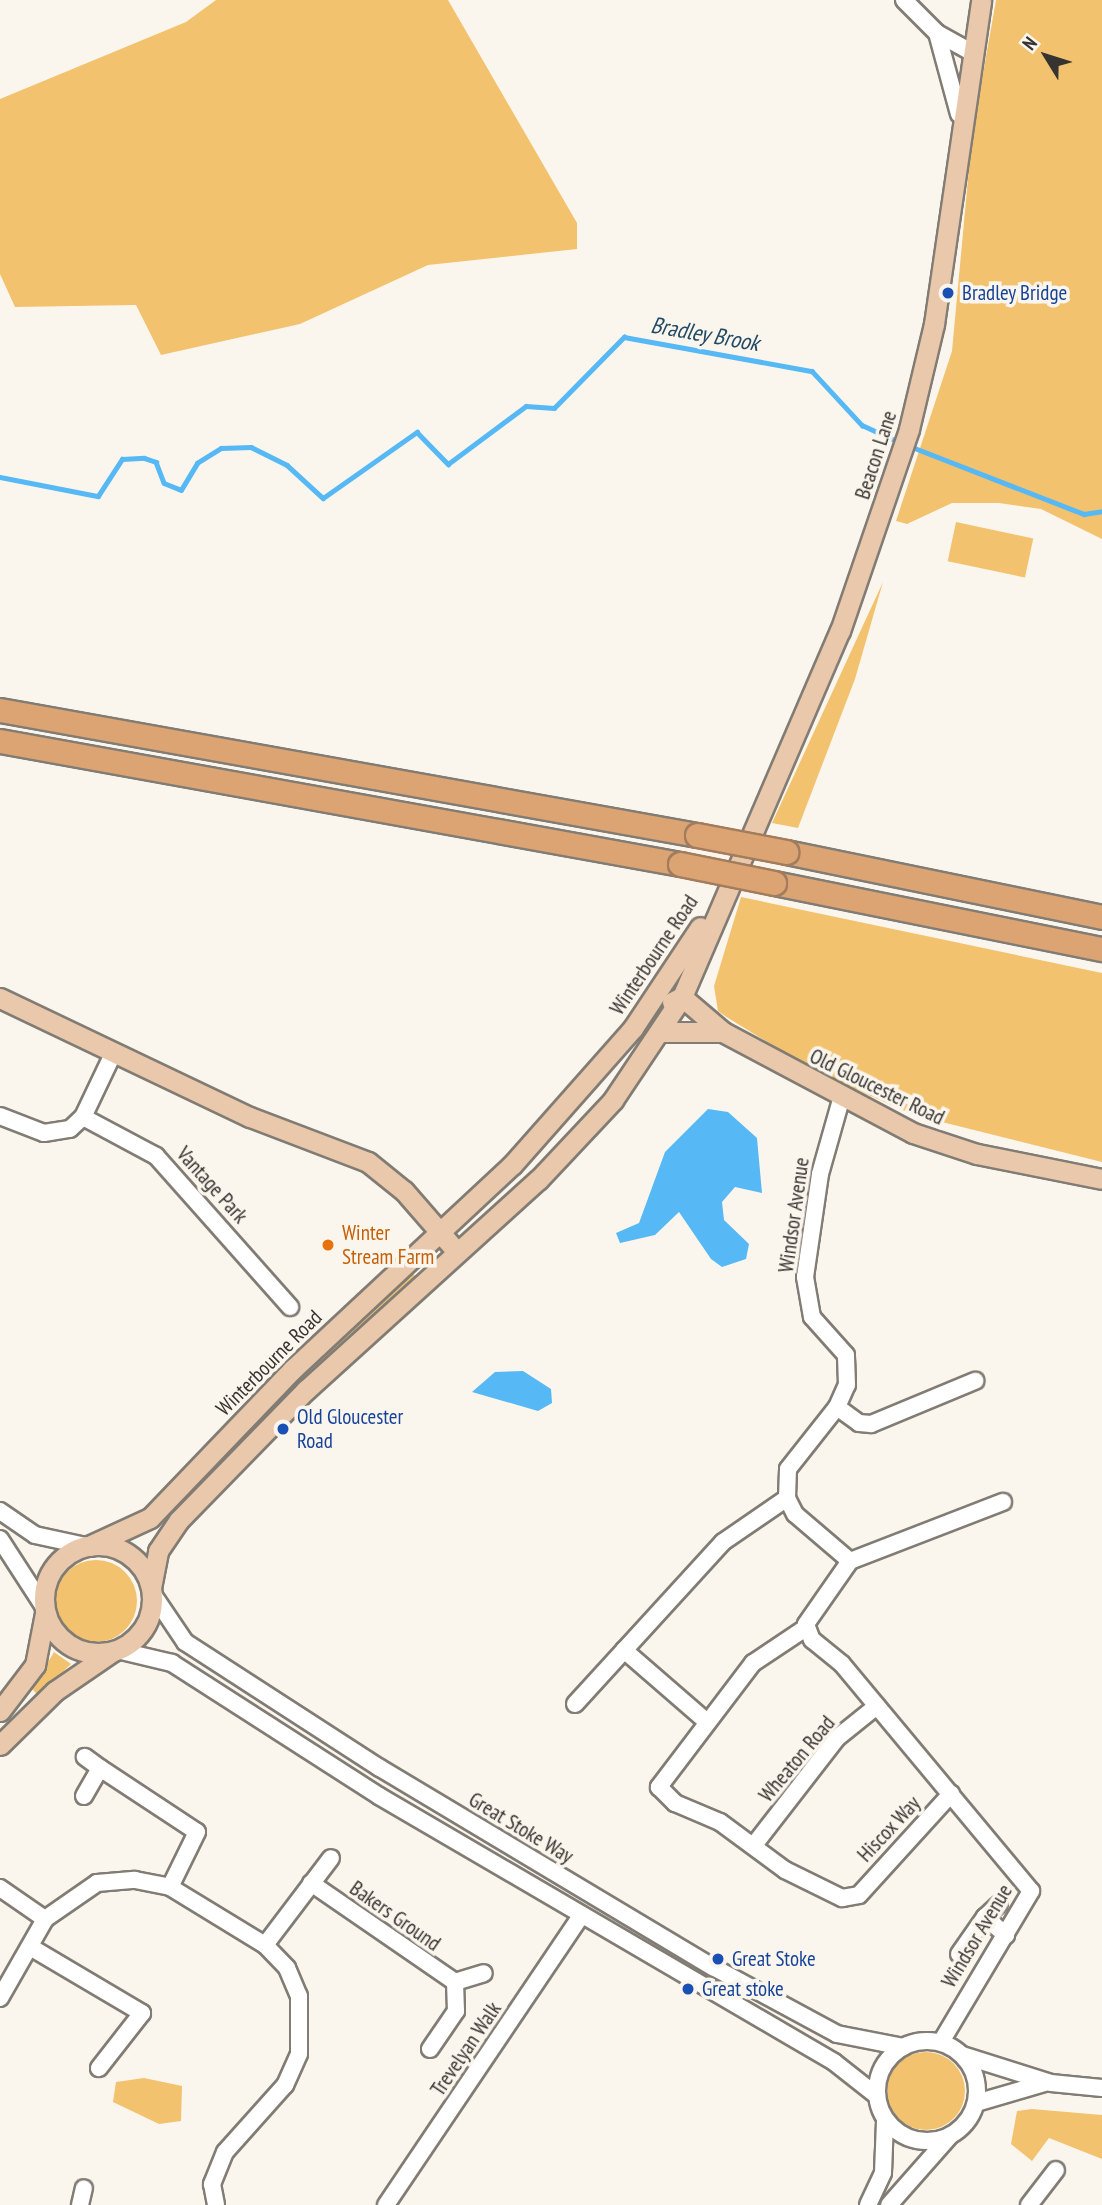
<!DOCTYPE html>
<style>
body{margin:0}
#map{position:relative;width:1102px;height:2205px;overflow:hidden;background:#fbf6ed;font-family:"PT Sans Narrow",sans-serif}
div>[style]{position:absolute}
.green>*{inset:0;background:#f3c26e;transform-origin:0 0}
.round{border-radius:50%}
.water>*{inset:0;background:#56b8f4}
.stream>*{height:4.5px;margin:-2.25px;padding:0 2.25px;transform-origin:2.25px;border-radius:2.25px;background:#56b8f4}
.roads{filter:drop-shadow(2px 0 #817c74) drop-shadow(-2px 0 #817c74) drop-shadow(0 2px #817c74) drop-shadow(0 -2px #817c74)}
.minor>*{height:16px;margin:-8px;padding:0 8px;transform-origin:8px;border-radius:8px;background:#fff}
.minor>.ring{margin:-8px;padding:0;box-sizing:content-box;background:none;border:16px solid #fff;border-radius:50%}
.major>*{height:19px;margin:-9.5px;padding:0 9.5px;transform-origin:9.5px;border-radius:9.5px;background:#eac8ab}
.major>.ring{margin:-9.5px;padding:0;box-sizing:content-box;background:none;border:19px solid #eac8ab;border-radius:50%}
.highway>*{height:23px;margin:-11.5px;padding:0 11.5px;transform-origin:11.5px;border-radius:11.5px;background:#dca373}
.bridges{filter:drop-shadow(2px 0 #a27c5c) drop-shadow(-2px 0 #a27c5c) drop-shadow(0 2px #a27c5c) drop-shadow(0 -2px #a27c5c)}
.highway-bridge>*{height:23px;margin:-11.5px;padding:0 11.5px;transform-origin:11.5px;border-radius:11.5px;background:#dca373}
.dots>*{width:19px;height:19px;translate:-50% -50%;box-sizing:border-box;border:4px solid #fbf6ed;border-radius:50%}
span{translate:-50% -50%;white-space:nowrap;text-align:center;line-height:1.15;-webkit-text-stroke:7px #fbf6ed;paint-order:stroke}
.transit-label{font-size:21px;color:#164399}
.left{translate:0 -50%;text-align:left}
.street-label{font-size:21px;color:#363431}
.food-label{font-size:21px;color:#c56008}
.water-label{font-size:23px;color:#234b65;font-style:italic}
.north{position:absolute;left:1011px;top:21px;width:70px;height:70px;-webkit-text-stroke:5px #fbf6ed;paint-order:stroke;rotate:308deg;font-size:19px;font-weight:700;line-height:28px;text-align:center;color:#363431}
.north::after{content:'';display:block;margin:auto;width:24px;height:32px;background:#363431;clip-path:polygon(50% 0,100% 100%,50% 72%,0 100%)}
</style>
<div id="map">
<div class="green">
<div style="clip-path:polygon(216px 0,448px 0,577px 223px,577px 249px,428px 265px,300px 324px,161px 355px,136px 305px,15px 307px,0 274px,0 99px,186px 22px)"></div>
<div style="clip-path:polygon(996px 0,1102px 0,1102px 539px,1041px 509px,999px 503px,952px 503px,907px 524px,896px 521px,952px 351px,972px 136px)"></div>
<div style="left:956px;top:522px;width:79px;height:40px;rotate:12deg"></div>
<div style="clip-path:polygon(883px 582px,855px 679px,798px 828px,772px 823px)"></div>
<div style="clip-path:polygon(741px 897px,1102px 973px,1102px 1162px,914px 1115px,818px 1073px,728px 1018px,718px 1011px,714px 986px)"></div>
<div style="clip-path:polygon(411px 1271px,420px 1282px,178px 1511px,174px 1507px)"></div>
<div class="round" style="left:55px;top:1560px;width:82px;height:82px"></div>
<div style="clip-path:polygon(54px 1652px,71px 1664px,38px 1695px,32px 1689px)"></div>
<div class="round" style="left:887px;top:2052px;width:78px;height:78px"></div>
<div style="clip-path:polygon(144px 2078px,182px 2086px,181px 2121px,159px 2124px,113px 2102px,116px 2082px)"></div>
<div style="clip-path:polygon(1032px 2109px,1102px 2115px,1102px 2159px,1049px 2138px,1032px 2161px,1011px 2144px,1017px 2111px)"></div>
</div>
<div class="water">
<div style="clip-path:polygon(708px 1109px,728px 1112px,757px 1138px,762px 1193px,735px 1187px,722px 1202px,724px 1220px,749px 1244px,746px 1259px,722px 1267px,711px 1259px,679px 1212px,655px 1235px,620px 1243px,616px 1233px,639px 1223px,665px 1152px)"></div>
<div style="clip-path:polygon(523px 1371px,551px 1389px,552px 1403px,538px 1411px,472px 1392px,495px 1372px)"></div>
</div>
<div class="stream">
<div style="left:907px;top:445px;width:190px;rotate:21.3deg"></div>
<div style="left:1084px;top:514px;width:18px;rotate:-9deg"></div>
<div style="left:0;top:477px;width:100px;rotate:11deg"></div>
<div style="left:98px;top:496px;width:44px;rotate:-57deg"></div>
<div style="left:122px;top:459px;width:22px;rotate:-3deg"></div>
<div style="left:144px;top:458px;width:13px;rotate:18deg"></div>
<div style="left:156px;top:462px;width:22px;rotate:69deg"></div>
<div style="left:164px;top:483px;width:18px;rotate:22deg"></div>
<div style="left:181px;top:490px;width:31px;rotate:-59deg"></div>
<div style="left:197px;top:463px;width:28px;rotate:-32deg"></div>
<div style="left:221px;top:448px;width:30px;rotate:-2deg"></div>
<div style="left:251px;top:447px;width:40px;rotate:26.6deg"></div>
<div style="left:287px;top:465px;width:49px;rotate:42.5deg"></div>
<div style="left:323px;top:498px;width:115px;rotate:-35.1deg"></div>
<div style="left:417px;top:432px;width:45px;rotate:45.9deg"></div>
<div style="left:448px;top:464px;width:97px;rotate:-36.6deg"></div>
<div style="left:526px;top:406px;width:28px;rotate:4deg"></div>
<div style="left:554px;top:408px;width:100px;rotate:-45.4deg"></div>
<div style="left:624px;top:337px;width:191px;rotate:10.3deg"></div>
<div style="left:812px;top:371px;width:74px;rotate:47.2deg"></div>
<div style="left:862px;top:425px;width:41px;rotate:24.7deg"></div>
</div>
<div class="roads">
<div class="minor">
<div style="left:904px;top:0;width:47px;rotate:45deg"></div>
<div style="left:937px;top:33px;width:38px;rotate:29deg"></div>
<div style="left:937px;top:33px;width:84px;rotate:74.8deg"></div>
<div style="left:0;top:1116px;width:47px;rotate:21.1deg"></div>
<div style="left:44px;top:1133px;width:26px;rotate:-9deg"></div>
<div style="left:70px;top:1129px;width:18px;rotate:-43deg"></div>
<div style="left:83px;top:1117px;width:70px;rotate:-64.5deg"></div>
<div style="left:83px;top:1117px;width:83px;rotate:28.1deg"></div>
<div style="left:156px;top:1156px;width:202px;rotate:48.4deg"></div>
<div style="left:837px;top:1407px;width:24px;rotate:-66deg"></div>
<div style="left:847px;top:1385px;width:30px;rotate:-92deg"></div>
<div style="left:846px;top:1355px;width:51px;rotate:-131.8deg"></div>
<div style="left:812px;top:1317px;width:41px;rotate:-99.9deg"></div>
<div style="left:805px;top:1277px;width:104px;rotate:-81.7deg"></div>
<div style="left:820px;top:1174px;width:77px;rotate:-74.2deg"></div>
<div style="left:0;top:1511px;width:42px;rotate:34.4deg"></div>
<div style="left:35px;top:1535px;width:52px;rotate:12.2deg"></div>
<div style="left:0;top:1539px;width:81px;rotate:57.1deg"></div>
<div style="left:850px;top:1561px;width:72px;rotate:-139.5deg"></div>
<div style="left:795px;top:1514px;width:18px;rotate:-117deg"></div>
<div style="left:787px;top:1498px;width:29px;rotate:-88deg"></div>
<div style="left:788px;top:1469px;width:79px;rotate:-51.7deg"></div>
<div style="left:837px;top:1407px;width:27px;rotate:36deg"></div>
<div style="left:859px;top:1423px;width:12px;rotate:5deg"></div>
<div style="left:871px;top:1424px;width:113px;rotate:-22.5deg"></div>
<div style="left:152px;top:1593px;width:59px;rotate:56deg"></div>
<div style="left:185px;top:1642px;width:232px;rotate:32.9deg"></div>
<div style="left:380px;top:1768px;width:388px;rotate:30.9deg"></div>
<div style="left:713px;top:1967px;width:141px;rotate:28.4deg"></div>
<div style="left:837px;top:2034px;width:67px;rotate:11.1deg"></div>
<div style="left:807px;top:1627px;width:65px;rotate:146.3deg"></div>
<div style="left:753px;top:1663px;width:156px;rotate:127.2deg"></div>
<div style="left:659px;top:1787px;width:23px;rotate:45deg"></div>
<div style="left:675px;top:1803px;width:49px;rotate:22.9deg"></div>
<div style="left:720px;top:1822px;width:81px;rotate:36.4deg"></div>
<div style="left:785px;top:1870px;width:64px;rotate:26.2deg"></div>
<div style="left:842px;top:1898px;width:17px;rotate:-10deg"></div>
<div style="left:859px;top:1895px;width:137px;rotate:-47.7deg"></div>
<div style="left:117px;top:1650px;width:57px;rotate:13.3deg"></div>
<div style="left:172px;top:1663px;width:246px;rotate:32.7deg"></div>
<div style="left:379px;top:1796px;width:527px;rotate:30.31deg"></div>
<div style="left:834px;top:2062px;width:55px;rotate:38.3deg"></div>
<div style="left:624px;top:1650px;width:108px;rotate:40.9deg"></div>
<div style="left:575px;top:1704px;width:219px;rotate:-47.6deg"></div>
<div style="left:723px;top:1542px;width:78px;rotate:-34.5deg"></div>
<div style="left:100px;top:1768px;width:116px;rotate:33.4deg"></div>
<div style="left:197px;top:1832px;width:61px;rotate:116.1deg"></div>
<div style="left:84px;top:1796px;width:32px;rotate:-60deg"></div>
<div style="left:100px;top:1768px;width:19px;rotate:-144deg"></div>
<div style="left:754px;top:1845px;width:135px;rotate:-52.2deg"></div>
<div style="left:837px;top:1738px;width:51px;rotate:-38.7deg"></div>
<div style="left:311px;top:1883px;width:175px;rotate:34.5deg"></div>
<div style="left:455px;top:1982px;width:30px;rotate:-17deg"></div>
<div style="left:0;top:1888px;width:55px;rotate:34.6deg"></div>
<div style="left:985px;top:1917px;width:19px;rotate:-43deg"></div>
<div style="left:265px;top:1945px;width:109px;rotate:-52.8deg"></div>
<div style="left:32px;top:1948px;width:128px;rotate:30.6deg"></div>
<div style="left:142px;top:2013px;width:70px;rotate:128deg"></div>
<div style="left:959px;top:1954px;width:45px;rotate:-54.9deg"></div>
<div style="left:985px;top:1917px;width:28px;rotate:41deg"></div>
<div style="left:0;top:1998px;width:91px;rotate:-60.3deg"></div>
<div style="left:45px;top:1919px;width:63px;rotate:-34.7deg"></div>
<div style="left:97px;top:1883px;width:38px;rotate:-5deg"></div>
<div style="left:135px;top:1880px;width:36px;rotate:11deg"></div>
<div style="left:170px;top:1887px;width:111px;rotate:31.4deg"></div>
<div style="left:265px;top:1945px;width:32px;rotate:46deg"></div>
<div style="left:287px;top:1968px;width:30px;rotate:67deg"></div>
<div style="left:299px;top:1996px;width:58px;rotate:90deg"></div>
<div style="left:299px;top:2054px;width:34px;rotate:114deg"></div>
<div style="left:285px;top:2085px;width:90px;rotate:131.8deg"></div>
<div style="left:225px;top:2152px;width:35px;rotate:112deg"></div>
<div style="left:212px;top:2184px;width:21px;rotate:79deg"></div>
<div class="ring" style="left:877px;top:2041px;width:84px;height:84px"></div>
<div style="left:941px;top:2042px;width:176px;rotate:-59.2deg"></div>
<div style="left:1031px;top:1891px;width:295px;rotate:-129.8deg"></div>
<div style="left:842px;top:1664px;width:38px;rotate:-141deg"></div>
<div style="left:812px;top:1640px;width:17px;rotate:-111deg"></div>
<div style="left:806px;top:1624px;width:77px;rotate:-55.1deg"></div>
<div style="left:850px;top:1561px;width:164px;rotate:-21.1deg"></div>
<div style="left:430px;top:2049px;width:46px;rotate:-55.6deg"></div>
<div style="left:456px;top:2011px;width:29px;rotate:-92deg"></div>
<div style="left:962px;top:2055px;width:93px;rotate:17.5deg"></div>
<div style="left:1051px;top:2083px;width:51px;rotate:5.6deg"></div>
<div style="left:976px;top:2103px;width:72px;rotate:-16.2deg"></div>
<div style="left:80px;top:2205px;width:17px;rotate:-77deg"></div>
<div style="left:386px;top:2205px;width:349px;rotate:-56deg"></div>
<div style="left:868px;top:2205px;width:35px;rotate:-65deg"></div>
<div style="left:883px;top:2173px;width:53px;rotate:-87.8deg"></div>
<div style="left:889px;top:2205px;width:91px;rotate:-48.6deg"></div>
<div style="left:1029px;top:2205px;width:44px;rotate:-52.4deg"></div>
</div>
<div class="major">
<div style="left:0;top:998px;width:277px;rotate:25.5deg"></div>
<div style="left:250px;top:1117px;width:126px;rotate:20.9deg"></div>
<div style="left:368px;top:1162px;width:46px;rotate:38.9deg"></div>
<div style="left:404px;top:1191px;width:81px;rotate:49deg"></div>
<div style="left:672px;top:1002px;width:11px;rotate:-27deg"></div>
<div style="left:682px;top:997px;width:54px;rotate:40.5deg"></div>
<div style="left:723px;top:1032px;width:215px;rotate:28deg"></div>
<div style="left:913px;top:1133px;width:67px;rotate:18.2deg"></div>
<div style="left:977px;top:1154px;width:127px;rotate:11.3deg"></div>
<div style="left:659px;top:1032px;width:64px"></div>
<div class="ring" style="left:44px;top:1545px;width:89px;height:89px"></div>
<div style="left:89px;top:1546px;width:67px;rotate:-24.7deg"></div>
<div style="left:150px;top:1518px;width:207px;rotate:-46.2deg"></div>
<div style="left:293px;top:1369px;width:299px;rotate:-43deg"></div>
<div style="left:512px;top:1165px;width:183px;rotate:-48.5deg"></div>
<div style="left:633px;top:1028px;width:121px;rotate:-56.4deg"></div>
<div style="left:151px;top:1588px;width:38px;rotate:-79deg"></div>
<div style="left:158px;top:1551px;width:37px;rotate:-56deg"></div>
<div style="left:179px;top:1520px;width:182px;rotate:-45.7deg"></div>
<div style="left:306px;top:1390px;width:313px;rotate:-42.2deg"></div>
<div style="left:538px;top:1180px;width:110px;rotate:-46.8deg"></div>
<div style="left:613px;top:1100px;width:124px;rotate:-56.2deg"></div>
<div style="left:682px;top:997px;width:399px;rotate:-66.7deg"></div>
<div style="left:840px;top:631px;width:213px;rotate:-71.1deg"></div>
<div style="left:909px;top:429px;width:108px;rotate:-76.6deg"></div>
<div style="left:934px;top:324px;width:327px;rotate:-81.7deg"></div>
<div style="left:0;top:1711px;width:58px;rotate:-52.7deg"></div>
<div style="left:35px;top:1665px;width:53px;rotate:-79.1deg"></div>
<div style="left:0;top:1745px;width:77px;rotate:-44.5deg"></div>
<div style="left:55px;top:1691px;width:69px;rotate:-34.4deg"></div>
</div>
<div class="highway">
<div style="left:0;top:710px;width:708px;rotate:10.17deg"></div>
<div style="left:0;top:741px;width:691px;rotate:10.25deg"></div>
<div style="left:786px;top:852px;width:323px;rotate:11.6deg"></div>
<div style="left:774px;top:883px;width:335px;rotate:11.4deg"></div>
</div>
</div>
<div class="bridges">
<div class="highway-bridge">
<div style="left:697px;top:835px;width:91px;rotate:10.8deg"></div>
<div style="left:680px;top:864px;width:96px;rotate:11.4deg"></div>
</div>
</div>
<div class="dots">
<div style="left:948px;top:293px;background:#1a4fb4"></div>
<div style="left:328px;top:1245px;background:#e8710a"></div>
<div style="left:283px;top:1429px;background:#1a4fb4"></div>
<div style="left:718px;top:1959px;background:#1a4fb4"></div>
<div style="left:688px;top:1989px;background:#1a4fb4"></div>
</div>
<div class="transit-label">
<span class="left" style="left:962px;top:293px">Bradley Bridge</span>
<span class="left" style="left:297px;top:1429px">Old Gloucester<br>Road</span>
<span class="left" style="left:732px;top:1959px">Great Stoke</span>
<span class="left" style="left:702px;top:1989px">Great stoke</span>
</div>
<div class="street-label">
<span style="left:876px;top:455px;rotate:-72deg">Beacon Lane</span>
<span style="left:654px;top:955px;rotate:-56deg">Winterbourne Road</span>
<span style="left:877px;top:1087px;rotate:26deg">Old Gloucester Road</span>
<span style="left:212px;top:1185px;rotate:48deg">Vantage Park</span>
<span style="left:794px;top:1215px;rotate:-82deg">Windsor Avenue</span>
<span style="left:269px;top:1363px;rotate:-45deg">Winterbourne Road</span>
<span style="left:797px;top:1759px;rotate:-50deg">Wheaton Road</span>
<span style="left:521px;top:1828px;rotate:31deg">Great Stoke Way</span>
<span style="left:889px;top:1829px;rotate:-47deg">Hiscox Way</span>
<span style="left:395px;top:1916px;rotate:35deg">Bakers Ground</span>
<span style="left:977px;top:1936px;rotate:-59deg">Windsor Avenue</span>
<span style="left:466px;top:2049px;rotate:-56deg">Trevelyan Walk</span>
</div>
<div class="food-label">
<span class="left" style="left:342px;top:1245px">Winter<br>Stream Farm</span>
</div>
<div class="water-label">
<span style="left:705px;top:334px;rotate:10deg">Bradley Brook</span>
</div>
<div class="north">N</div>
</div>
